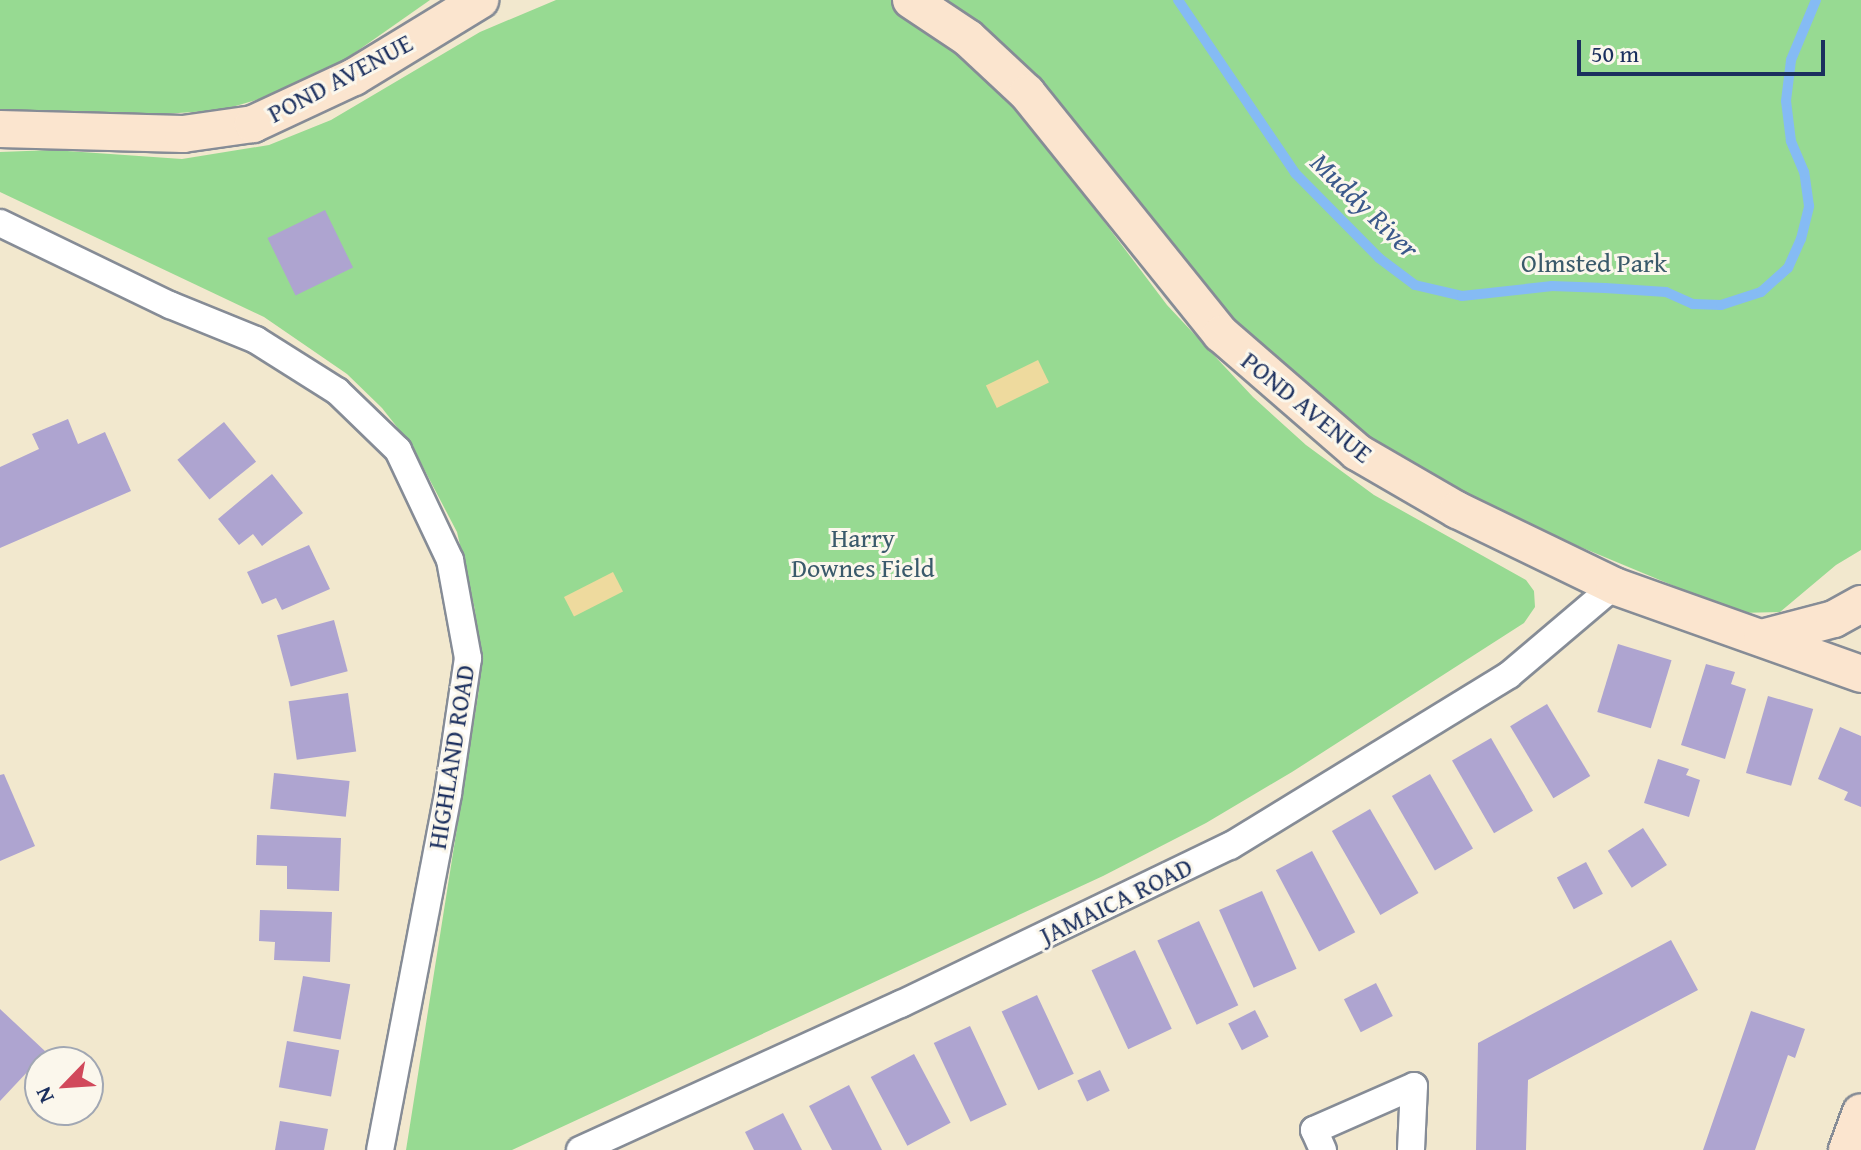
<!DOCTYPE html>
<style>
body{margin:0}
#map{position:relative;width:1861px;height:1150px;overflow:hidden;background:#f2e8ce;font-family:"Gentium Book Plus",serif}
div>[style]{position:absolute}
.green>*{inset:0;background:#97da92}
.sand>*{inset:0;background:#eeda9e;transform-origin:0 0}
.stream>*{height:10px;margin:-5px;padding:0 5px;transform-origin:5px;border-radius:5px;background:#85bbf4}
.building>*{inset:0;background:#aea4d0;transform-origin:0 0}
.roads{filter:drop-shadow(2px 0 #868c96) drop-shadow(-2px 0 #868c96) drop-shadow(0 2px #868c96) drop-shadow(0 -2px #868c96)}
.minor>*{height:26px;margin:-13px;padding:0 13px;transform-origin:13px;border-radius:13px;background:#fff}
.secondary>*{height:36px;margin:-18px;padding:0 18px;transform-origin:18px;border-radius:18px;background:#fbe5cf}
span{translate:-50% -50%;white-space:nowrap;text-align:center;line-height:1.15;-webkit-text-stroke:6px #fbf7ec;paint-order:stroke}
.street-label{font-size:26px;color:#1b2f5e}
.park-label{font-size:26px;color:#3a5a6b}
.water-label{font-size:28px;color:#3b598b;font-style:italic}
.north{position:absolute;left:24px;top:1046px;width:80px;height:80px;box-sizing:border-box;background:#fbf7ec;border:2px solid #a1a7b3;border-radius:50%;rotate:245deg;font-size:22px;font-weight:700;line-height:32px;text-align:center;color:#1b2f5e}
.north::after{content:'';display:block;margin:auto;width:28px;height:36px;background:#d1495b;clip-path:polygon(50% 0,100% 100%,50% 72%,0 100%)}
.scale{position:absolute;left:1577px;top:40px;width:248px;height:36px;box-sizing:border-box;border:4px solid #1b2f5e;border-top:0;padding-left:10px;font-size:24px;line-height:28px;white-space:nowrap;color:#1b2f5e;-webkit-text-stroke:6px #fbf7ec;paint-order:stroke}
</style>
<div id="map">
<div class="green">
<div style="clip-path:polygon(0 0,430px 0,343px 61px,286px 91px,222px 110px,164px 114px,0 112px)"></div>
<div style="clip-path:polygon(556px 0,892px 0,948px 44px,1019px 109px,1167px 305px,1253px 397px,1306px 445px,1374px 495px,1526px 580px,1534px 591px,1535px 607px,1524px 623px,1292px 772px,1206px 823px,1103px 876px,512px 1150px,406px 1150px,479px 689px,475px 610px,457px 532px,412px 446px,382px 408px,347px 374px,264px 317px,0 192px,0 152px,53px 150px,182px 159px,269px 145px,331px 120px,480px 32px)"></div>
<div style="clip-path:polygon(942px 0,1861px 0,1861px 550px,1836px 565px,1780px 612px,1739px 613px,1542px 531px,1367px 446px,1308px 397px,1235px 321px,1035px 74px)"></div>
</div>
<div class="sand">
<div style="left:1038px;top:360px;width:25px;height:58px;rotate:64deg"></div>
<div style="left:613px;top:572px;width:22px;height:55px;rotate:63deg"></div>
</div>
<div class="stream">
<div style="left:1178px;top:0;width:209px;rotate:55.9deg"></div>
<div style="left:1295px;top:173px;width:120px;rotate:45.3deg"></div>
<div style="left:1379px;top:258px;width:45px;rotate:36.9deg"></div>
<div style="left:1415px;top:285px;width:48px;rotate:13.2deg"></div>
<div style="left:1462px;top:296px;width:91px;rotate:-6.3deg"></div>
<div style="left:1552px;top:286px;width:53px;rotate:2.2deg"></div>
<div style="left:1605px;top:288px;width:61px;rotate:3.8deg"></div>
<div style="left:1666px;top:292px;width:30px;rotate:24deg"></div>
<div style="left:1693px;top:304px;width:28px;rotate:2deg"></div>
<div style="left:1721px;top:305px;width:42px;rotate:-18deg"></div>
<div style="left:1761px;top:292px;width:36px;rotate:-42deg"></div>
<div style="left:1788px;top:268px;width:32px;rotate:-66deg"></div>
<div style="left:1801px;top:239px;width:34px;rotate:-76deg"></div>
<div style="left:1809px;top:206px;width:34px;rotate:-98deg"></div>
<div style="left:1804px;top:172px;width:34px;rotate:-113deg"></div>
<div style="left:1791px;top:141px;width:40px;rotate:-97.1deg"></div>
<div style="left:1786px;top:101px;width:41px;rotate:-83deg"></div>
<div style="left:1791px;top:60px;width:65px;rotate:-67.4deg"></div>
</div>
<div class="building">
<div style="left:325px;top:210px;width:64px;height:64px;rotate:64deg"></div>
<div style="clip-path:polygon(68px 419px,78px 444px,105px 432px,131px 491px,0 548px,0 467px,39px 449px,32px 434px)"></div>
<div style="left:224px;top:422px;width:51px;height:60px;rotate:51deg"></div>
<div style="clip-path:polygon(272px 474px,303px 513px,262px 546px,253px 534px,239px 545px,218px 519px)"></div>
<div style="clip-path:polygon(309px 545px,330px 589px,282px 610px,276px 598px,262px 604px,247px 572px)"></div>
<div style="left:334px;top:620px;width:53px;height:59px;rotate:75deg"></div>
<div style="left:1618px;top:644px;width:56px;height:71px;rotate:17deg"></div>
<div style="clip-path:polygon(1706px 664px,1735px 672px,1731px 684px,1746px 689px,1725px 759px,1681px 745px)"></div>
<div style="left:348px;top:693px;width:59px;height:60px;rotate:82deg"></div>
<div style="left:1768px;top:696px;width:47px;height:80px;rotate:16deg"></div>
<div style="left:1547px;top:704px;width:84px;height:43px;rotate:59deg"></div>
<div style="clip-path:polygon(1840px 727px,1861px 736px,1861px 807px,1844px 800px,1848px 792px,1818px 779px)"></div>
<div style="left:1491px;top:738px;width:84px;height:45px;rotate:60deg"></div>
<div style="clip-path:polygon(1658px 759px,1689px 769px,1686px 775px,1700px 780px,1689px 817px,1644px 803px)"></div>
<div style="left:274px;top:773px;width:76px;height:36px;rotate:6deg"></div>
<div style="clip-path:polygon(4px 774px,35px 846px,0 861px,0 775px)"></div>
<div style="left:1430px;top:774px;width:86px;height:44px;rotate:60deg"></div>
<div style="left:1370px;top:809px;width:97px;height:44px;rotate:60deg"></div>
<div style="left:1643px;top:828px;width:44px;height:42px;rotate:57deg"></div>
<div style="clip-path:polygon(257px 835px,341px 838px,339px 891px,287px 889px,287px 866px,256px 865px)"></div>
<div style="left:1312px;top:851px;width:92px;height:41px;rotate:62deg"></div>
<div style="left:1586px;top:862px;width:36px;height:33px;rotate:62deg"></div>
<div style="left:1262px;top:891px;width:85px;height:47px;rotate:66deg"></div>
<div style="clip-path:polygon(260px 910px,332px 912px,330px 962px,274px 960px,275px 942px,259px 941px)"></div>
<div style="left:1199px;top:921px;width:93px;height:46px;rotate:65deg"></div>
<div style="clip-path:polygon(1671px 940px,1698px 990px,1528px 1080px,1526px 1150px,1476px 1150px,1478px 1043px)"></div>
<div style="left:1135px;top:950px;width:87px;height:48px;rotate:65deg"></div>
<div style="left:303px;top:976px;width:48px;height:56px;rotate:10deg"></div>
<div style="left:1376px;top:983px;width:37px;height:36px;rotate:63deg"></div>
<div style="left:1037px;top:995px;width:87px;height:39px;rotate:65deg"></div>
<div style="clip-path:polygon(0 1009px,46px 1052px,0 1101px)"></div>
<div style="left:1255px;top:1010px;width:30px;height:30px;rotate:63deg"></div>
<div style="clip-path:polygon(1751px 1011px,1805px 1029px,1795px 1058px,1788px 1055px,1755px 1150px,1703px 1150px)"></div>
<div style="left:970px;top:1026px;width:87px;height:40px;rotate:65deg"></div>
<div style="left:287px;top:1041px;width:53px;height:47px;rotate:10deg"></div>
<div style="left:914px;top:1054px;width:78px;height:49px;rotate:62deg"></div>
<div style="left:1100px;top:1070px;width:23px;height:25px;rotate:65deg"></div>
<div style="clip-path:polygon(849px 1085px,882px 1150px,832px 1150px,809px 1106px)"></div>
<div style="clip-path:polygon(783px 1113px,802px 1150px,754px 1150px,745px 1132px)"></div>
<div style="clip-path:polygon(280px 1121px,328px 1129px,324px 1150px,275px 1150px)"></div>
</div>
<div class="roads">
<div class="minor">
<div style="left:0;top:223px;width:189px;rotate:25.8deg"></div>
<div style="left:170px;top:305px;width:93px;rotate:22.1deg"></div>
<div style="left:256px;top:340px;width:96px;rotate:32.2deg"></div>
<div style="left:337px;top:391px;width:85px;rotate:44deg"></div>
<div style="left:398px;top:450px;width:122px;rotate:64.7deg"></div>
<div style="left:450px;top:560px;width:100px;rotate:79.6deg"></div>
<div style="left:468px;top:658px;width:137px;rotate:98.4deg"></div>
<div style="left:448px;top:794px;width:362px;rotate:100.8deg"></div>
<div style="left:580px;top:1150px;width:353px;rotate:-24.5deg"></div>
<div style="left:901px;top:1004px;width:365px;rotate:-25.7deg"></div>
<div style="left:1230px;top:846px;width:327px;rotate:-31.5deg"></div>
<div style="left:1509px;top:675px;width:138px;rotate:-40.3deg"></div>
<div style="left:1323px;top:1150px;width:22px;rotate:-114deg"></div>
<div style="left:1314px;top:1130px;width:109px;rotate:-23.7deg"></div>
<div style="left:1414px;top:1086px;width:64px;rotate:92.7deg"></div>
</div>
<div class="secondary">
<div style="left:911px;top:0;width:69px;rotate:33.7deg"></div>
<div style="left:968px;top:38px;width:81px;rotate:43deg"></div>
<div style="left:1027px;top:93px;width:309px;rotate:51.2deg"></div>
<div style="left:1221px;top:334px;width:180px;rotate:40.9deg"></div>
<div style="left:1357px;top:452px;width:116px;rotate:30.1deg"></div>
<div style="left:1457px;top:510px;width:174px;rotate:25.8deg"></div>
<div style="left:1614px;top:586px;width:262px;rotate:19.6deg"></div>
<div style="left:0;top:129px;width:183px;rotate:1.6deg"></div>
<div style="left:183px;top:134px;width:71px;rotate:-8.1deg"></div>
<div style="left:253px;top:124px;width:111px;rotate:-25deg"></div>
<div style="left:354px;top:77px;width:148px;rotate:-31.4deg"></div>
<div style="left:1762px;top:638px;width:74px;rotate:-14.8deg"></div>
<div style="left:1834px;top:619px;width:31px;rotate:-29deg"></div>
<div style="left:1847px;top:1150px;width:40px;rotate:-69.8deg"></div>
</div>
</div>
<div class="street-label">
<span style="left:340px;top:78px;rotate:-28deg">POND AVENUE</span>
<span style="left:1307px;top:407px;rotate:39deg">POND AVENUE</span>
<span style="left:451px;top:757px;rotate:-81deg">HIGHLAND ROAD</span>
<span style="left:1116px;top:901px;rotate:-26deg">JAMAICA ROAD</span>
</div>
<div class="park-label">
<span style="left:1594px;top:263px">Olmsted Park</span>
<span style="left:863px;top:553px">Harry<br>Downes Field</span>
</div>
<div class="water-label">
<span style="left:1365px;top:205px;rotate:44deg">Muddy River</span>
</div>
<div class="north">N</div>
<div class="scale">50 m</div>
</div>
